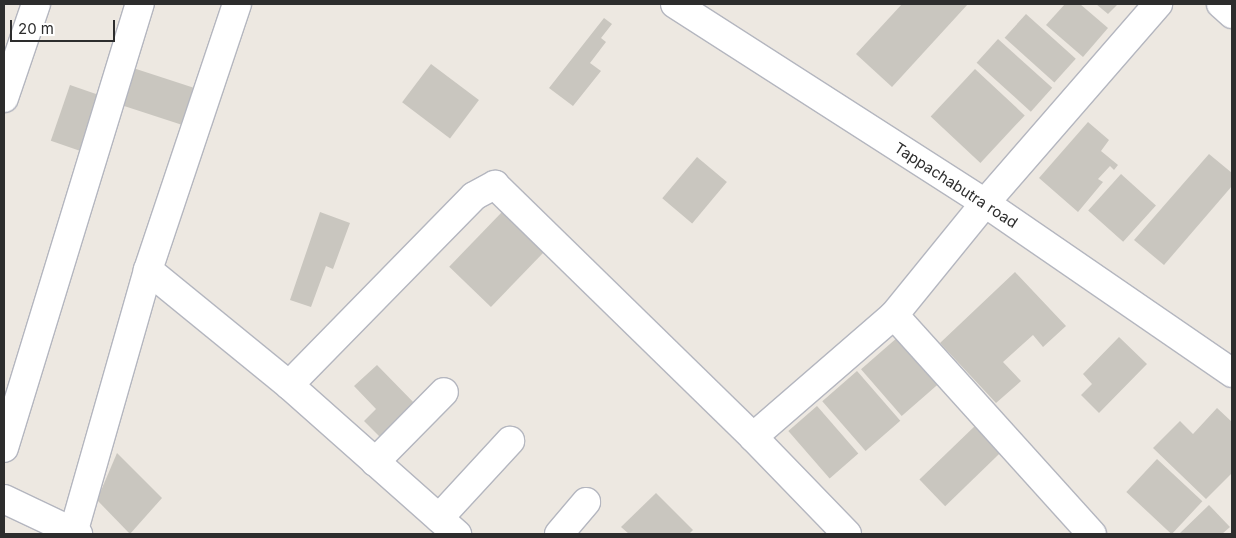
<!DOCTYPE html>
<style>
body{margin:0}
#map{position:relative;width:1236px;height:538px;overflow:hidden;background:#ede8e1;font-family:Inter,sans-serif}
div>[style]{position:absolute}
.building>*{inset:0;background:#c9c6bf;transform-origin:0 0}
.roads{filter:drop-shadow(1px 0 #b4b6bf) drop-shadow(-1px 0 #b4b6bf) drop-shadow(0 1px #b4b6bf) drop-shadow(0 -1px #b4b6bf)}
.street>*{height:28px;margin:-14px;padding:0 14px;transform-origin:14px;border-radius:14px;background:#fff}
.secondary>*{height:28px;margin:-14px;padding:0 14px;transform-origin:14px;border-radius:14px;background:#fff}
span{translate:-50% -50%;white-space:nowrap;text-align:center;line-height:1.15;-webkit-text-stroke:4px #fff;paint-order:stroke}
.street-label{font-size:15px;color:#2d2d2d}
.frame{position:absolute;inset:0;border:5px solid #2d2d2d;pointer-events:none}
.scale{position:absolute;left:10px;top:20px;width:105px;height:22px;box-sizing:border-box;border:2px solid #2d2d2d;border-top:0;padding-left:6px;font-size:15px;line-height:18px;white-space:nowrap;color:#2d2d2d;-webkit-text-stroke:4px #fff;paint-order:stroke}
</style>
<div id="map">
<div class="building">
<div style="clip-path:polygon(902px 4px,968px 4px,892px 87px,856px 54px)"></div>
<div style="clip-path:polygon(1065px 4px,1080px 4px,1108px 28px,1083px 57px,1046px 25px)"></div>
<div style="clip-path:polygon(1096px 4px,1118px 4px,1108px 14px)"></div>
<div style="left:1026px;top:14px;width:67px;height:32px;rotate:42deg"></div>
<div style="clip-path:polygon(604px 18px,612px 24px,601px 38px,606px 42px,590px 63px,601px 71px,573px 106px,549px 88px)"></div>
<div style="left:998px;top:39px;width:73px;height:32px;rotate:42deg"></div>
<div style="left:431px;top:64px;width:60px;height:48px;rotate:37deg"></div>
<div style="left:127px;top:66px;width:79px;height:39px;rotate:18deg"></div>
<div style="left:975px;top:69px;width:68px;height:65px;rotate:43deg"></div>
<div style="left:70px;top:85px;width:42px;height:59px;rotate:19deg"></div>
<div style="clip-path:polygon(1088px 122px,1109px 140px,1101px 151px,1118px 165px,1114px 170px,1110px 166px,1098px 179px,1103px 182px,1078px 212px,1039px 178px)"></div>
<div style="clip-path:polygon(1209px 154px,1232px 173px,1232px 186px,1164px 265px,1134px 240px)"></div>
<div style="left:697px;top:157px;width:39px;height:54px;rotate:40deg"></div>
<div style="left:1121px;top:174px;width:47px;height:49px;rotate:42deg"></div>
<div style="clip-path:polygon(320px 212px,350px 223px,333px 269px,326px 266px,311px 307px,290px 300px)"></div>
<div style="left:502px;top:212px;width:58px;height:76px;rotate:44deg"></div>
<div style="clip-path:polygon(1015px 272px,1066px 326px,1043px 347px,1033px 335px,1003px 362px,1021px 381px,996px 403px,940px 343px)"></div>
<div style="left:898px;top:337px;width:62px;height:49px;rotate:49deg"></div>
<div style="clip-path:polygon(1119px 337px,1147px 364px,1099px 413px,1081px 395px,1092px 384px,1083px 374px)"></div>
<div style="clip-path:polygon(377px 365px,420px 409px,385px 442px,364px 421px,376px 409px,354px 386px)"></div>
<div style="left:857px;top:371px;width:66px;height:46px;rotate:49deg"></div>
<div style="left:817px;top:406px;width:63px;height:38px;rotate:49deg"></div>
<div style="clip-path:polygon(1217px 408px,1232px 422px,1232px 473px,1206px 499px,1153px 448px,1180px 421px,1193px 434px)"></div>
<div style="left:977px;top:424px;width:37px;height:80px;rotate:46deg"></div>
<div style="clip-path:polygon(117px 453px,162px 498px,130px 534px,97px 500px)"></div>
<div style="left:1157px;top:459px;width:62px;height:45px;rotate:43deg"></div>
<div style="clip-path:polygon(656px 493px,693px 530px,689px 534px,629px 534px,621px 527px)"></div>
<div style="clip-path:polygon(1209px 505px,1230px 527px,1222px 534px,1179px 534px)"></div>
</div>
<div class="roads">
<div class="street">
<div style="left:1221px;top:4px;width:15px;rotate:42deg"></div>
<div style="left:4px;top:98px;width:99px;rotate:-71.2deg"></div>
<div style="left:148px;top:270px;width:182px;rotate:39.2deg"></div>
<div style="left:289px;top:385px;width:225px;rotate:41.6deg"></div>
<div style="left:894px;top:315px;width:295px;rotate:47.9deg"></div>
<div style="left:289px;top:385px;width:264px;rotate:-45.6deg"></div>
<div style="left:474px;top:196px;width:24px;rotate:-28deg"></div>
<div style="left:495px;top:185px;width:361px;rotate:44.3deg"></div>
<div style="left:4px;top:448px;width:464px;rotate:-73deg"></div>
<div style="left:375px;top:462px;width:98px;rotate:-45.4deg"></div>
<div style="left:4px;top:499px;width:82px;rotate:25.3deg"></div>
<div style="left:439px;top:518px;width:105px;rotate:-47.3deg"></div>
<div style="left:74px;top:530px;width:270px;rotate:-74.1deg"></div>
<div style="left:148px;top:270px;width:280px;rotate:-71.5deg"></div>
<div style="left:559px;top:534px;width:42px;rotate:-49.8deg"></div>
<div style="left:847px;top:534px;width:135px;rotate:-134.1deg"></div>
<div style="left:753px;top:437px;width:186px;rotate:-40.9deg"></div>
<div style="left:894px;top:315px;width:144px;rotate:-50.9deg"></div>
<div style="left:985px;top:203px;width:264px;rotate:-49deg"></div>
</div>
<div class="secondary">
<div style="left:675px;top:4px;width:368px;rotate:32.7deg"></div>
<div style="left:985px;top:203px;width:300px;rotate:34.5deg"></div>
</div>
</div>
<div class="street-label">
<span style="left:956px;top:185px;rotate:33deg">Tappachabutra road</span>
</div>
<div class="frame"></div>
<div class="scale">20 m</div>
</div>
